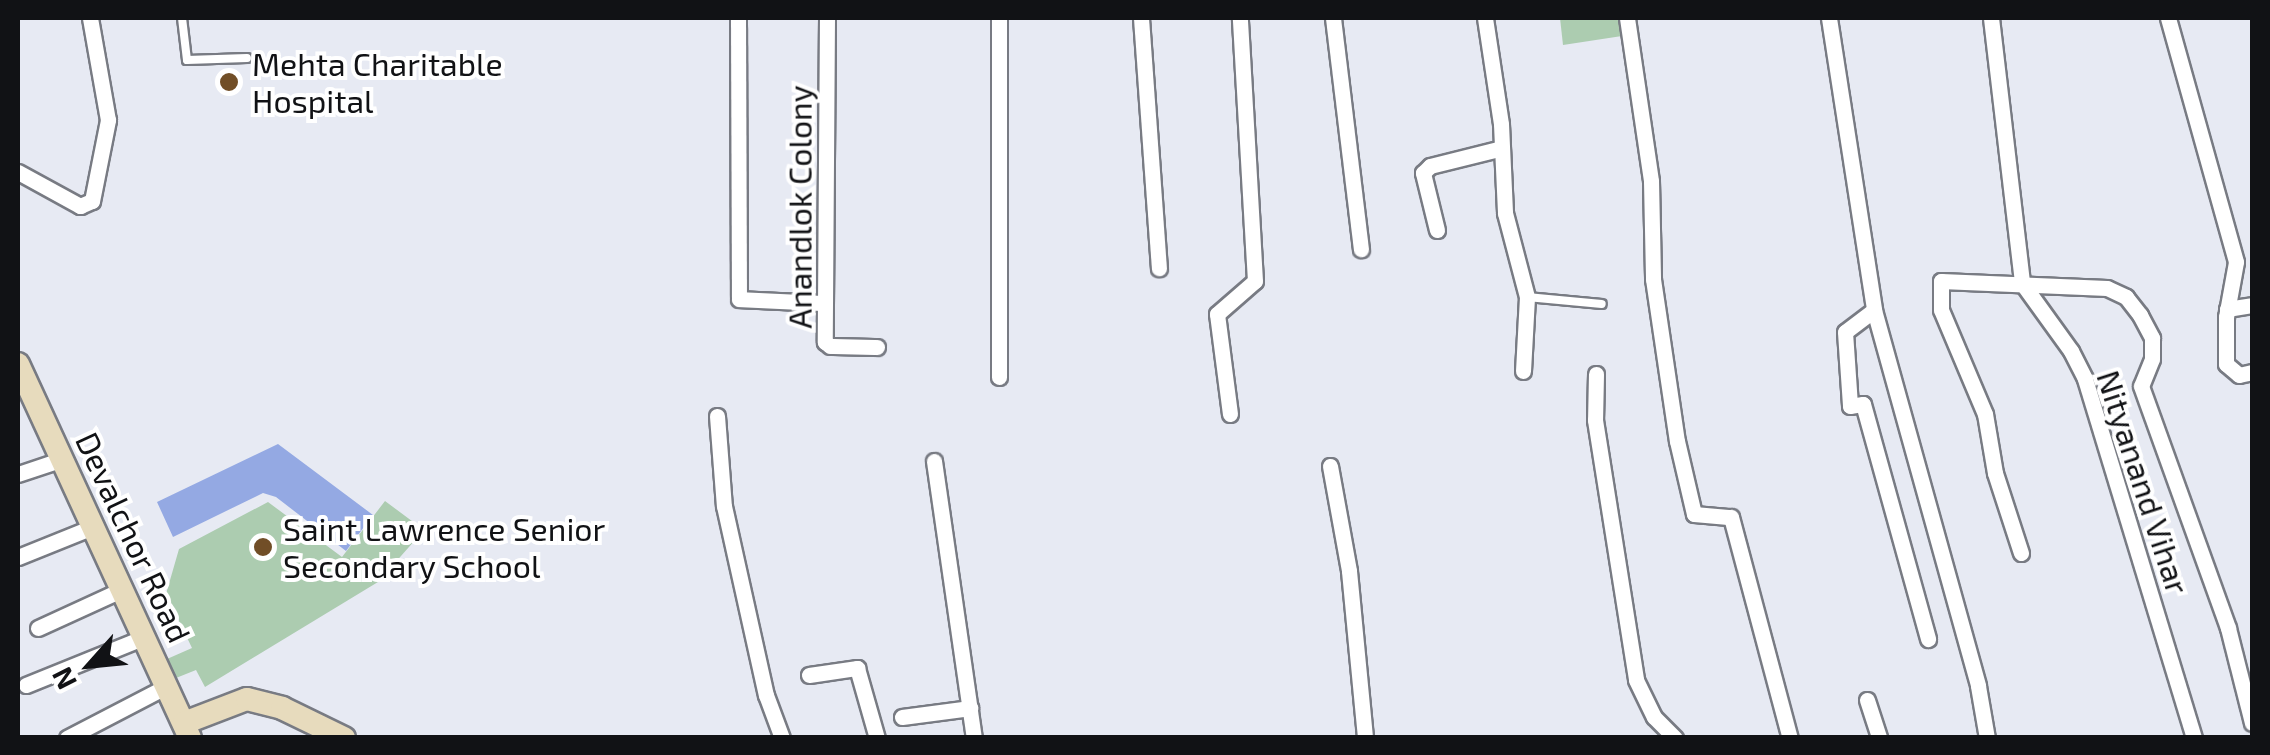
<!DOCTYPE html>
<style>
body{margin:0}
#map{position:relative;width:2270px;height:755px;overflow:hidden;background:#e7eaf3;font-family:"Exo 2",sans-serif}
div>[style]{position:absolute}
.green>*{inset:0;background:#acccb0}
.building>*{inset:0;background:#94a9e3}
.roads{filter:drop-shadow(2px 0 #787b83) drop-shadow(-2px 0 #787b83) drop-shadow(0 2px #787b83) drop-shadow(0 -2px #787b83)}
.lane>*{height:8px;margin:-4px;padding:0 4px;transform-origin:4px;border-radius:4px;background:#fff}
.street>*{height:15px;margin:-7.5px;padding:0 7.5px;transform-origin:7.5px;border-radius:7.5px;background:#fff}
.secondary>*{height:22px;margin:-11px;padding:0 11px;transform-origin:11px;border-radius:11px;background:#e7dbbd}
.dots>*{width:28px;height:28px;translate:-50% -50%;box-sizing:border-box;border:5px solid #fff;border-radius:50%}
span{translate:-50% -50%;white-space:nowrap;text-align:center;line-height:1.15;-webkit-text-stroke:8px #fff;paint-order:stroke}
.poi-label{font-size:32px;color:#111215}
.left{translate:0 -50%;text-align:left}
.street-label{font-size:32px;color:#111215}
.frame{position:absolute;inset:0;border:20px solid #111215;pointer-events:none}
.north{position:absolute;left:40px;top:615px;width:100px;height:100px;-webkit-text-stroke:8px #fff;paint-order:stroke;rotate:243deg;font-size:28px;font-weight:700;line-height:40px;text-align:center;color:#111215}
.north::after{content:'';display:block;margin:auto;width:35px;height:45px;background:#111215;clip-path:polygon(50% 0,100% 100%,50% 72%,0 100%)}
</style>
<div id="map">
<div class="green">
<div style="clip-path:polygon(1560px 18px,1621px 18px,1622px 36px,1563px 45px)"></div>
<div style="clip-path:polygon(385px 501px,424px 530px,378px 582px,205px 687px,196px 670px,176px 678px,167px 659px,192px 648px,166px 594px,179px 549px,268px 502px,342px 557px)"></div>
</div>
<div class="building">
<div style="clip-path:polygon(278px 444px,373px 515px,346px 551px,276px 497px,263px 493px,173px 537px,157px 502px)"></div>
</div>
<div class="roads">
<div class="lane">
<div style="left:182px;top:18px;width:42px;rotate:83.2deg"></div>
<div style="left:187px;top:60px;width:60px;rotate:-1.9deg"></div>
<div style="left:1527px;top:297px;width:75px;rotate:5.3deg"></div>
</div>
<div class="street">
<div style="left:738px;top:18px;width:281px;rotate:89.8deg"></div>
<div style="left:739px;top:299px;width:86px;rotate:2.7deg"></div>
<div style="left:827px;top:18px;width:324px;rotate:90.4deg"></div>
<div style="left:825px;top:342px;width:6px;rotate:39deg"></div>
<div style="left:830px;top:346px;width:47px;rotate:1.2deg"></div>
<div style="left:999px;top:18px;width:359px;rotate:90deg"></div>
<div style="left:1141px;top:18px;width:251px;rotate:85.9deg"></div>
<div style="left:1333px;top:18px;width:233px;rotate:83.1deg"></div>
<div style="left:1485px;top:18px;width:107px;rotate:81.4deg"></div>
<div style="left:1501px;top:124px;width:89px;rotate:87.4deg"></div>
<div style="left:1505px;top:213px;width:87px;rotate:75.3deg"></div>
<div style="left:1527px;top:297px;width:74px;rotate:93.1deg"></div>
<div style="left:1627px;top:18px;width:165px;rotate:81.6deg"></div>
<div style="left:1651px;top:181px;width:98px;rotate:88.8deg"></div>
<div style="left:1653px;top:279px;width:164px;rotate:81.6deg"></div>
<div style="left:1677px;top:441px;width:75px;rotate:76.9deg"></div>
<div style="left:1694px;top:514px;width:37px;rotate:5deg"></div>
<div style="left:1731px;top:517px;width:229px;rotate:75.1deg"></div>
<div style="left:1829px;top:18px;width:295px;rotate:81.2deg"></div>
<div style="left:1874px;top:310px;width:390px;rotate:74.5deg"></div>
<div style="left:1978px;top:686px;width:53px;rotate:80.2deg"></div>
<div style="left:1991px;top:18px;width:267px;rotate:83.3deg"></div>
<div style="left:2022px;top:283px;width:84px;rotate:54.2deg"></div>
<div style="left:2071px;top:351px;width:31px;rotate:63deg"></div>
<div style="left:2085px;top:379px;width:375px;rotate:73.1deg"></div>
<div style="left:2168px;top:18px;width:253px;rotate:74.4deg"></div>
<div style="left:2236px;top:262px;width:56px;rotate:100.3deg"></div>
<div style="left:2226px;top:317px;width:47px;rotate:90deg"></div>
<div style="left:2226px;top:364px;width:17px;rotate:40deg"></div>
<div style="left:2239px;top:375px;width:13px;rotate:-13deg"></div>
<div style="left:18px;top:172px;width:71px;rotate:28.7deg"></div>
<div style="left:80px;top:206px;width:13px;rotate:-23deg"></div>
<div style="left:92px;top:201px;width:83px;rotate:-78.8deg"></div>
<div style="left:108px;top:120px;width:104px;rotate:-100deg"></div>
<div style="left:1437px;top:230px;width:59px;rotate:-103.8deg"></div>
<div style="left:1423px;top:173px;width:10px;rotate:-45deg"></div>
<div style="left:1430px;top:166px;width:74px;rotate:-14deg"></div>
<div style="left:2227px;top:309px;width:25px;rotate:-9deg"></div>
<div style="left:1874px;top:310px;width:36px;rotate:143deg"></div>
<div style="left:1845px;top:332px;width:74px;rotate:86.1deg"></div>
<div style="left:1850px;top:406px;width:13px;rotate:-9deg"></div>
<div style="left:1863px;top:404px;width:244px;rotate:74.5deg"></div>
<div style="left:1596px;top:374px;width:46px;rotate:91.2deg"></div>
<div style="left:1595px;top:420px;width:263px;rotate:81deg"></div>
<div style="left:1636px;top:680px;width:41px;rotate:64.1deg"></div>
<div style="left:1654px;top:717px;width:30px;rotate:45deg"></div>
<div style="left:1230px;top:414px;width:101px;rotate:-97.4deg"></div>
<div style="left:1217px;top:314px;width:50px;rotate:-41deg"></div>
<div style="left:1255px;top:281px;width:263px;rotate:-93.3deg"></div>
<div style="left:717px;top:416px;width:90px;rotate:85.6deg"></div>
<div style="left:724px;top:506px;width:194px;rotate:77.5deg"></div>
<div style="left:766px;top:695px;width:46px;rotate:69.6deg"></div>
<div style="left:934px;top:461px;width:280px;rotate:81.8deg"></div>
<div style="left:1330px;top:466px;width:107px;rotate:79.7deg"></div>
<div style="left:1349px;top:571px;width:168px;rotate:84.5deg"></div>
<div style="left:18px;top:474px;width:47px;rotate:-18.4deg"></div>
<div style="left:2021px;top:553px;width:84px;rotate:-108deg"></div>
<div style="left:1995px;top:473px;width:60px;rotate:-99.6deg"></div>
<div style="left:1985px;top:414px;width:113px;rotate:-112.9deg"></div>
<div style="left:1941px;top:310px;width:29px;rotate:-90deg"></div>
<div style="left:1941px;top:281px;width:166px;rotate:2.4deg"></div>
<div style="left:2107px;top:288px;width:21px;rotate:25deg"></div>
<div style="left:2126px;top:297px;width:23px;rotate:52deg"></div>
<div style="left:2140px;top:315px;width:26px;rotate:62deg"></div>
<div style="left:2152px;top:338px;width:21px;rotate:90deg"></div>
<div style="left:2152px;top:359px;width:29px;rotate:112deg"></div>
<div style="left:2141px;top:386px;width:257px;rotate:70.2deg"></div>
<div style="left:2228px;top:628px;width:98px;rotate:75.8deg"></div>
<div style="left:18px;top:557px;width:83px;rotate:-21.9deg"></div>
<div style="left:38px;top:628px;width:94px;rotate:-24.6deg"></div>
<div style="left:809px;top:675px;width:49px;rotate:-8.3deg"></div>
<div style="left:857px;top:668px;width:73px;rotate:74.1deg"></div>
<div style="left:26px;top:685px;width:128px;rotate:-22deg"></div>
<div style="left:1867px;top:700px;width:40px;rotate:72deg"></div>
<div style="left:902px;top:717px;width:69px;rotate:-7.5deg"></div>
<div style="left:67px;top:738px;width:113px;rotate:-27.5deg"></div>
</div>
<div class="secondary">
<div style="left:18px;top:364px;width:412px;rotate:65.3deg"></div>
<div style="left:184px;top:723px;width:67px;rotate:-20.9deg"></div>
<div style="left:247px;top:699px;width:36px;rotate:14deg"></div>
<div style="left:282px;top:708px;width:69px;rotate:25.8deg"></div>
</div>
</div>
<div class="dots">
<div style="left:229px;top:82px;background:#714e27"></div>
<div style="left:263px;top:547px;background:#714e27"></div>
</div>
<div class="poi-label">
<span class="left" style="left:252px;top:82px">Mehta Charitable<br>Hospital</span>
<span class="left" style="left:283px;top:547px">Saint Lawrence Senior<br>Secondary School</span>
</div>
<div class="street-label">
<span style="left:799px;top:207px;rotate:-90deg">Anandlok Colony</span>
<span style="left:2144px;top:482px;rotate:72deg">Nityanand Vihar</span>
<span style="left:134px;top:537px;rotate:65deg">Devalchor Road</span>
</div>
<div class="frame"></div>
<div class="north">N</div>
</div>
